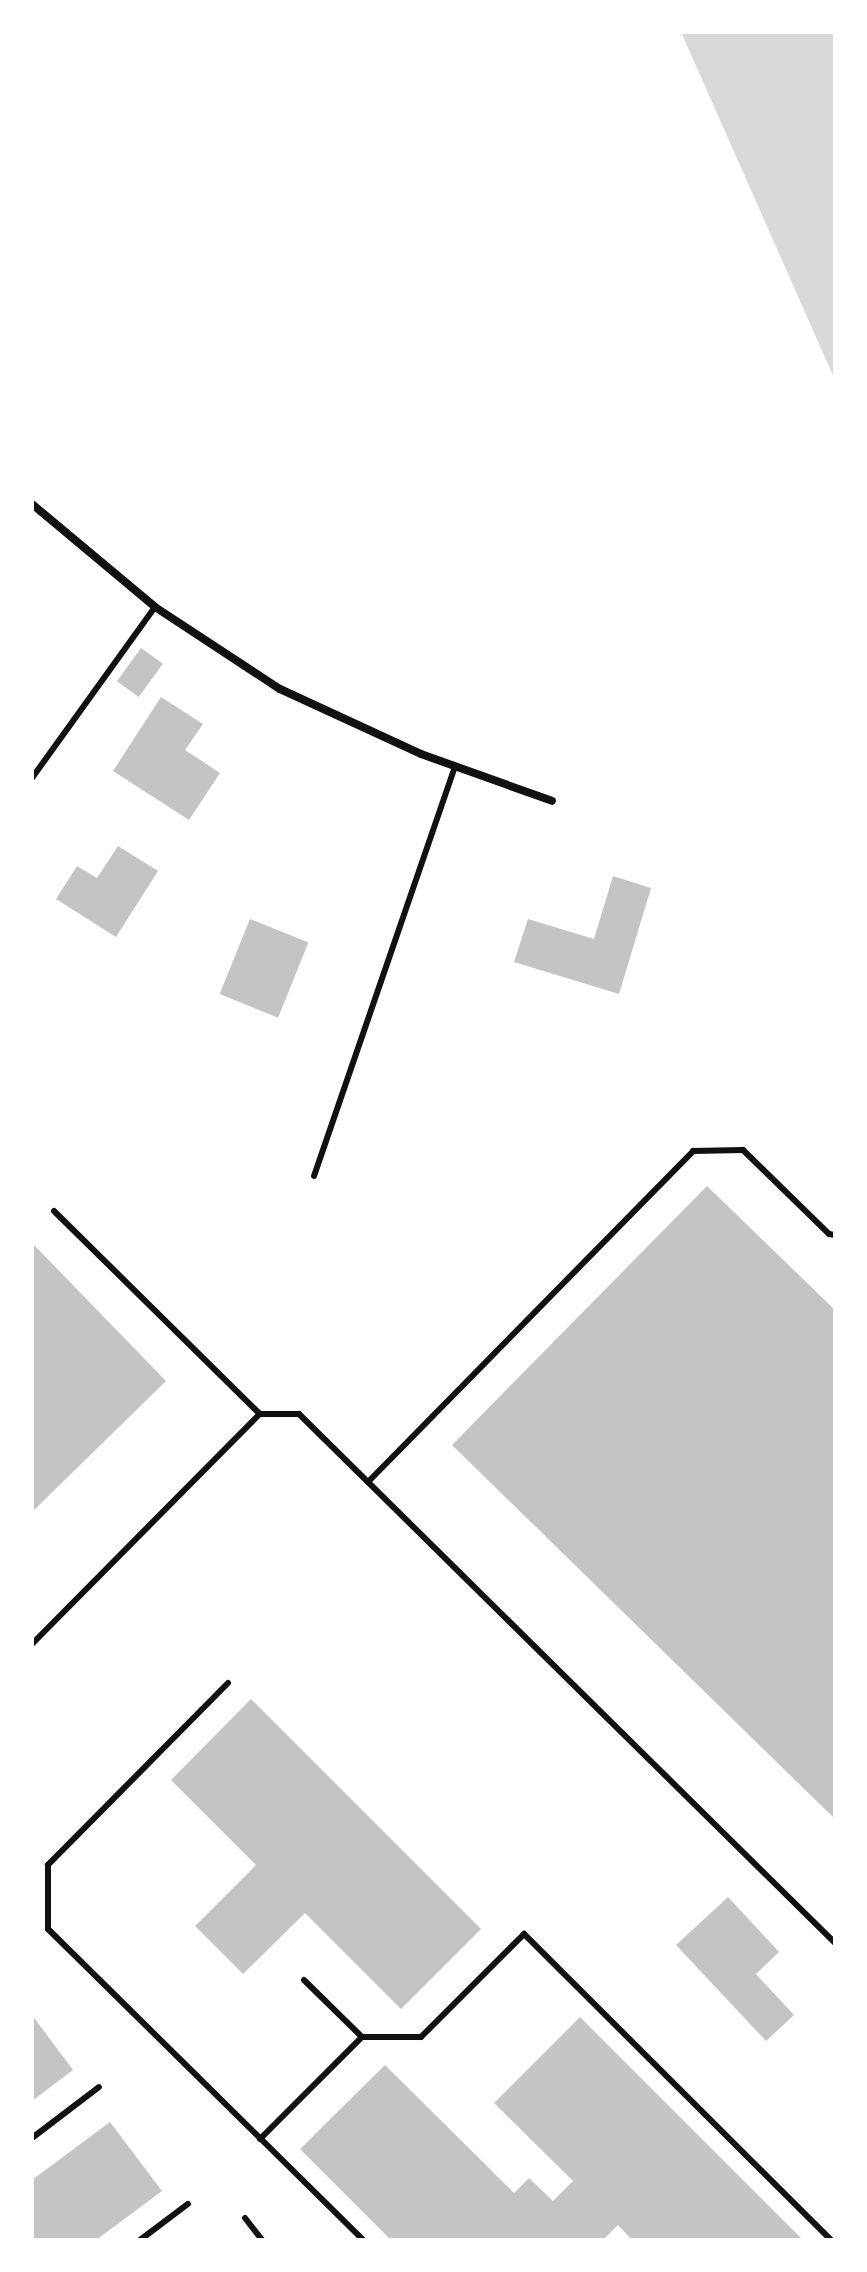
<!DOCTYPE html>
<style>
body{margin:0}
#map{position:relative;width:867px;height:2272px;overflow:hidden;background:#fff;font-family:Bitter,serif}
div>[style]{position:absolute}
.water>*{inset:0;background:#d9d9d9}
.building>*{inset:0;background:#c4c4c4;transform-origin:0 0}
.service>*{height:6px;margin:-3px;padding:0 3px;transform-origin:3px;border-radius:3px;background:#111}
.minor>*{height:8px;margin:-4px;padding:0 4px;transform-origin:4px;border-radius:4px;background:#111}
span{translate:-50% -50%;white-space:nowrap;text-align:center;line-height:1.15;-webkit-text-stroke:8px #fff;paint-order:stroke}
.frame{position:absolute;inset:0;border:34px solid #fff;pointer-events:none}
</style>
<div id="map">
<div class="water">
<div style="clip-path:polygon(681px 32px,835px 32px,835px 380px)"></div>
</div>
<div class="building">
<div style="left:141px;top:648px;width:27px;height:41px;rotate:36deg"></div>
<div style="clip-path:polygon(161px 697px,203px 724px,185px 750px,220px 773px,189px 820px,113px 771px)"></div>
<div style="clip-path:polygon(118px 846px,158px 871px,116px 937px,56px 899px,77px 866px,97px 878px)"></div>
<div style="clip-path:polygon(613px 876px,651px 888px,619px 994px,514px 962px,528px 919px,594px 939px)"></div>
<div style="left:250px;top:919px;width:63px;height:81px;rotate:22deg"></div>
<div style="clip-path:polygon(707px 1186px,835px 1310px,835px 1819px,452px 1445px)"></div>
<div style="clip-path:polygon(35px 1246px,166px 1381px,32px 1512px,32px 1248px)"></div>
<div style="clip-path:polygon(251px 1699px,481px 1929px,401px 2009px,305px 1913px,243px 1974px,195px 1926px,256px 1865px,171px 1780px)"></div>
<div style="clip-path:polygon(728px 1897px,779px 1952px,756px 1974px,794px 2015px,766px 2041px,676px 1945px)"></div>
<div style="clip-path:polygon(32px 2015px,73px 2070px,32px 2101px)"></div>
<div style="clip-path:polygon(580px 2017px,803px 2240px,632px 2240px,618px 2225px,603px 2240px,391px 2240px,300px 2149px,385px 2065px,514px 2193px,529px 2178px,553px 2201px,573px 2181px,494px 2103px)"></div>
<div style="clip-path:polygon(110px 2122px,162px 2191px,96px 2240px,32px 2240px,32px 2180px)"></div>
</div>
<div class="service">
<div style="left:32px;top:778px;width:211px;rotate:-54.3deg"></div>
<div style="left:314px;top:1176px;width:434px;rotate:-71deg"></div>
<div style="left:54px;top:1211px;width:289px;rotate:44.6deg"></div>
<div style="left:368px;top:1482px;width:464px;rotate:-45.5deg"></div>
<div style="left:693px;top:1151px;width:50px;rotate:-1.1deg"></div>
<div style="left:743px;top:1150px;width:120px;rotate:44.3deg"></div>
<div style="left:829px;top:1234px;width:6px;rotate:9deg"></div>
<div style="left:32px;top:1644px;width:324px;rotate:-45.3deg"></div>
<div style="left:260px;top:1414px;width:39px"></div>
<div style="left:299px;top:1414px;width:753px;rotate:44.62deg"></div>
<div style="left:228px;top:1683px;width:256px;rotate:134.7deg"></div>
<div style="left:48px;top:1865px;width:64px;rotate:90deg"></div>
<div style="left:48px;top:1929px;width:443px;rotate:44.6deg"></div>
<div style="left:304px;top:1980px;width:81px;rotate:44.5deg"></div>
<div style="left:32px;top:2138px;width:84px;rotate:-37.3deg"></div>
<div style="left:260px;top:2139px;width:144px;rotate:-45deg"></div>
<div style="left:362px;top:2037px;width:59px"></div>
<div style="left:421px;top:2037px;width:146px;rotate:-45deg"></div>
<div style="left:524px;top:1934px;width:433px;rotate:44.9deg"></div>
<div style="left:245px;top:2218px;width:28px;rotate:52deg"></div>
<div style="left:140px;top:2240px;width:60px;rotate:-36.9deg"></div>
</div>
<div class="minor">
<div style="left:32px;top:504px;width:160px;rotate:39.9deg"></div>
<div style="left:155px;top:607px;width:149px;rotate:33.3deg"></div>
<div style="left:280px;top:689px;width:155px;rotate:24.7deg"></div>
<div style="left:421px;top:754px;width:139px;rotate:19.7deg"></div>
</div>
<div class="frame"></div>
</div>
